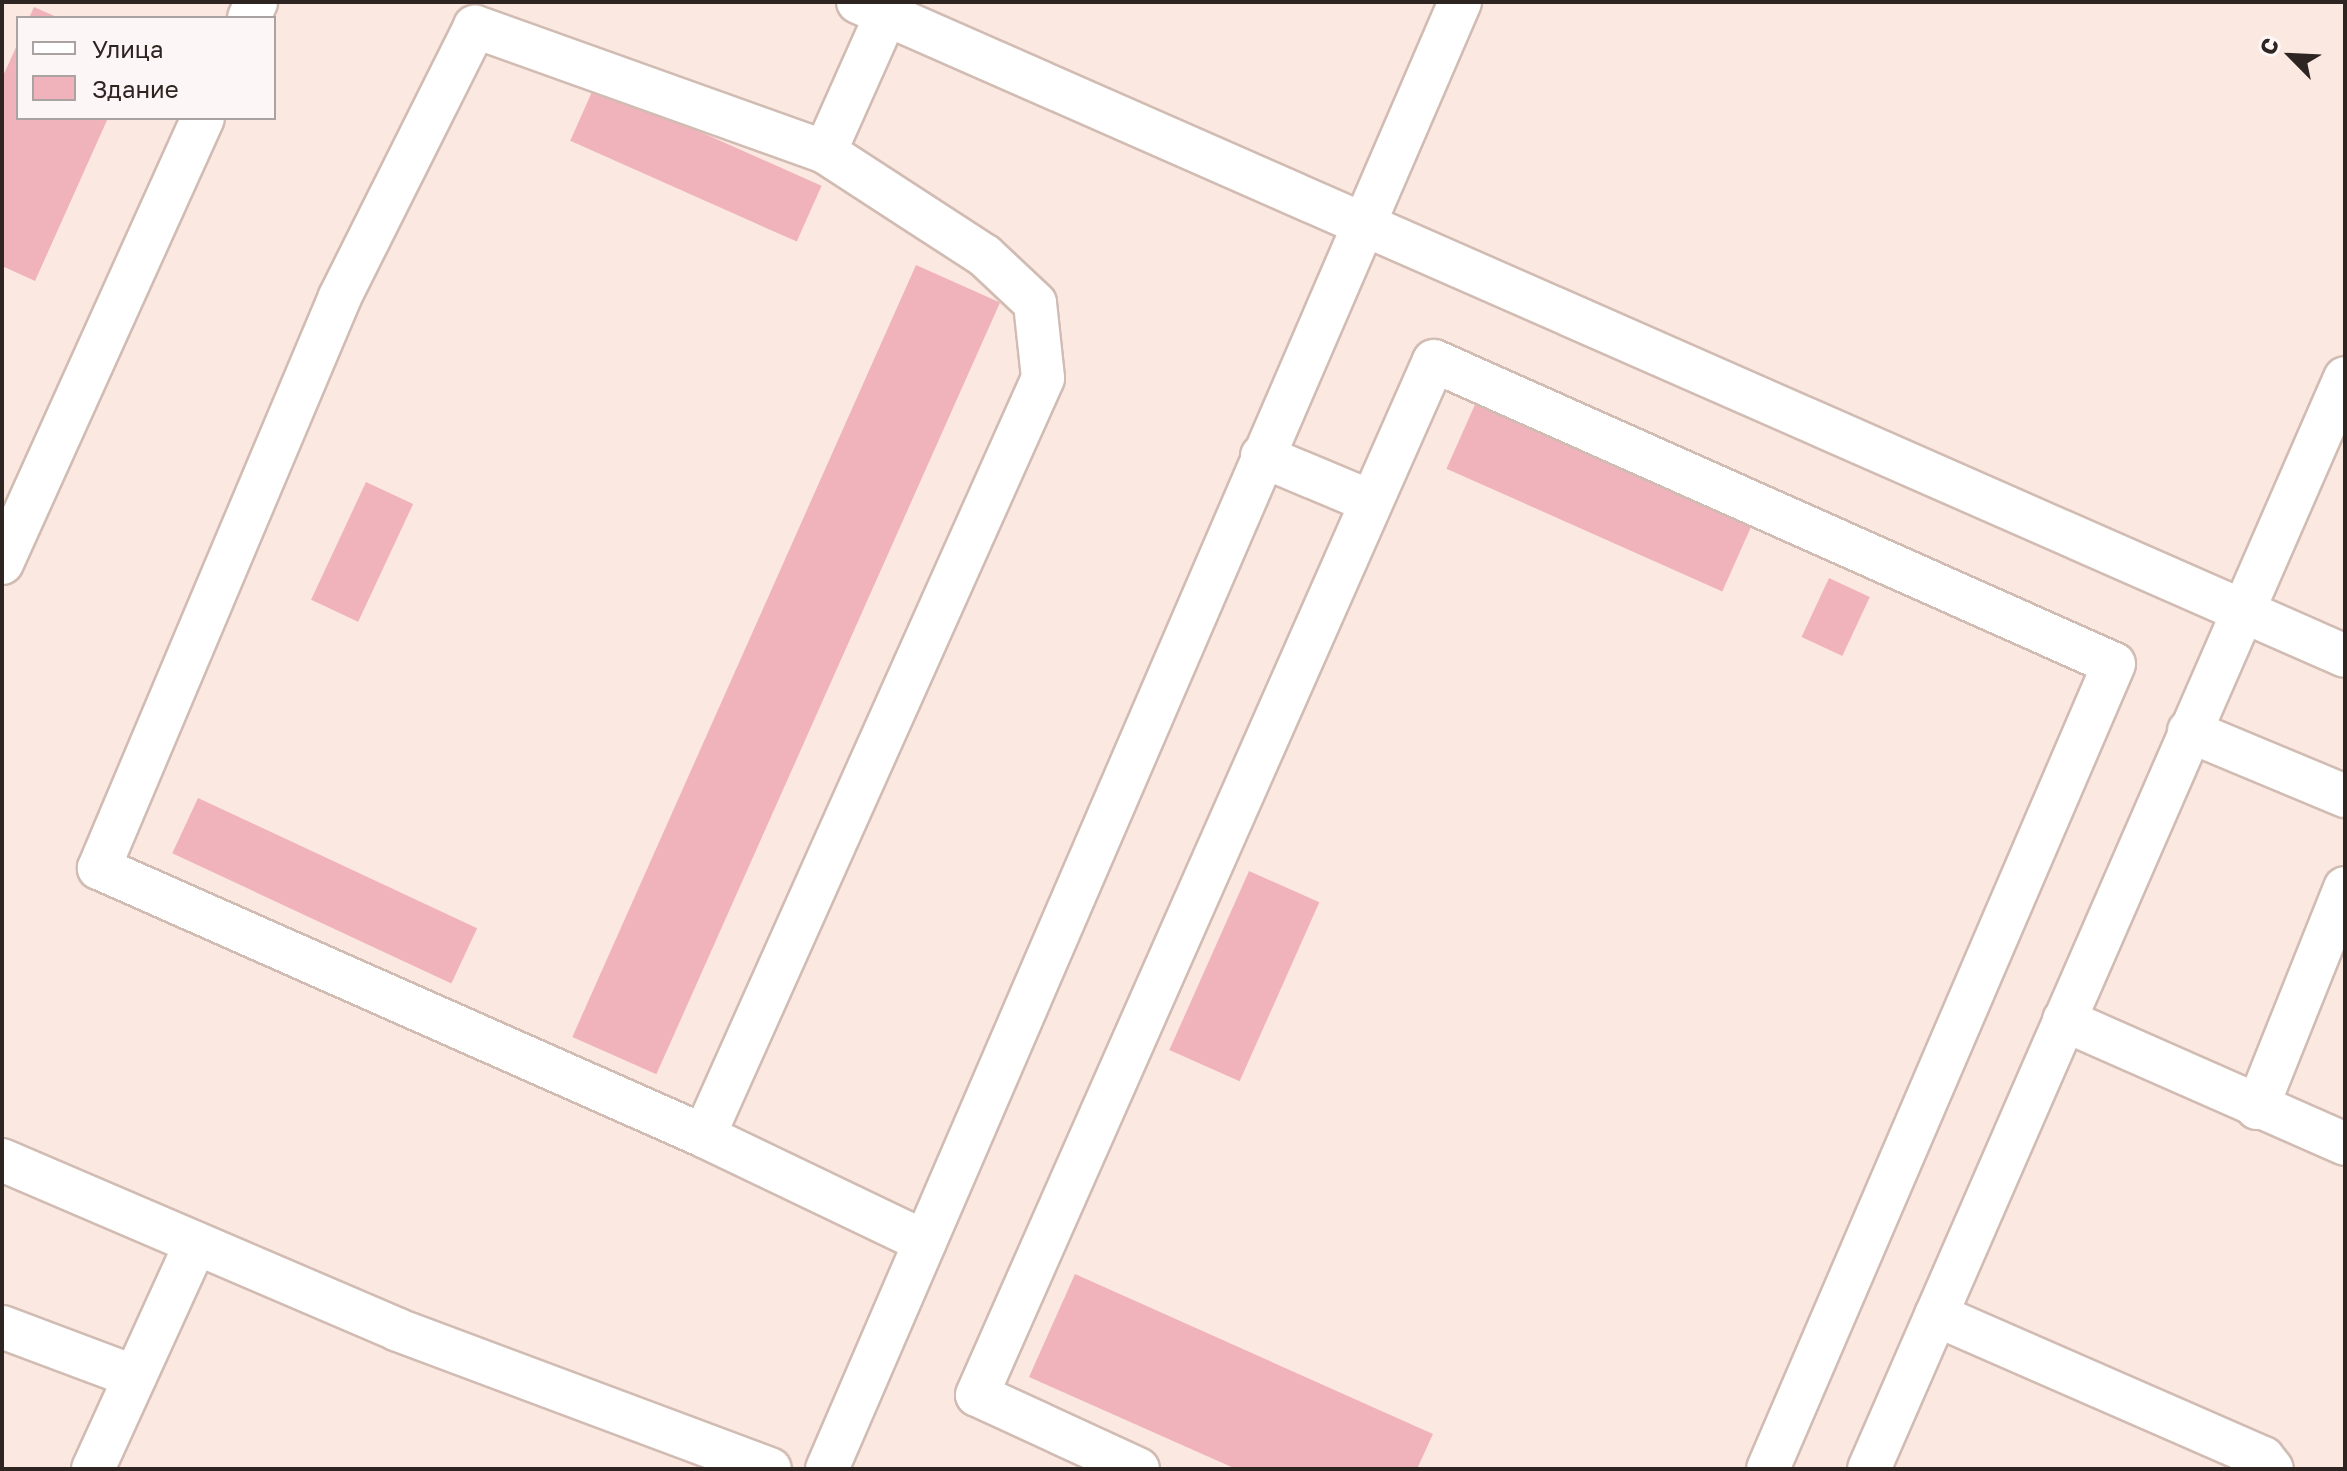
<!DOCTYPE html>
<meta charset="utf-8">
<style>
body{margin:0}
#map{position:relative;width:2347px;height:1471px;overflow:hidden;background:#fcf7f6;font-family:"Golos Text",sans-serif}
div>[style]{position:absolute}
.built>*{inset:0;background:#fbe9e1}
.building>*{inset:0;background:#f1b3bb;transform-origin:0 0}
.roads{filter:drop-shadow(2px 0 #d1bcb3) drop-shadow(-2px 0 #d1bcb3) drop-shadow(0 2px #d1bcb3) drop-shadow(0 -2px #d1bcb3)}
.minor>*{height:42px;margin:-21px;padding:0 21px;transform-origin:21px;border-radius:21px;background:#fff}
span{translate:-50% -50%;white-space:nowrap;text-align:center;line-height:1.15;-webkit-text-stroke:7px #fcf7f6;paint-order:stroke}
.frame{position:absolute;inset:0;border:4px solid #2e2522;pointer-events:none}
.legend{position:absolute;left:16px;top:16px;width:260px;height:104px;box-sizing:border-box;background:#fcf7f6;border:2px solid #aaa3a1;margin:0;padding:10px 14px;list-style:none;font-size:24px;color:#2e2522}
.legend li{display:flex;align-items:center;gap:16px;height:40px}
.legend b{width:40px;border:2px solid #aaa3a1}
.north{position:absolute;left:2251px;top:16px;width:80px;height:80px;-webkit-text-stroke:6px #fcf7f6;paint-order:stroke;rotate:294deg;font-size:22px;font-weight:700;line-height:32px;text-align:center;color:#2e2522}
.north::after{content:'';display:block;margin:auto;width:28px;height:36px;background:#2e2522;clip-path:polygon(50% 0,100% 100%,50% 72%,0 100%)}
</style>
<div id="map">
<div class="built">
<div style="clip-path:polygon(evenodd,2px 2px,2345px 2px,2345px 1469px,2px 1469px,2px 2px,18px 18px,274px 18px,274px 118px,18px 118px,18px 18px)"></div>
</div>
<div class="building">
<div style="clip-path:polygon(34px 7px,59px 18px,29px 18px)"></div>
<div style="clip-path:polygon(18px 43px,18px 118px,108px 118px,35px 281px,2px 266px,2px 78px)"></div>
<div style="left:595px;top:85px;width:248px;height:61px;rotate:24deg"></div>
<div style="left:916px;top:265px;width:92px;height:845px;rotate:24deg"></div>
<div style="left:1481px;top:391px;width:302px;height:85px;rotate:24deg"></div>
<div style="left:366px;top:482px;width:52px;height:130px;rotate:25deg"></div>
<div style="left:1829px;top:578px;width:45px;height:65px;rotate:25deg"></div>
<div style="left:198px;top:798px;width:308px;height:61px;rotate:25deg"></div>
<div style="left:1249px;top:871px;width:77px;height:196px;rotate:24deg"></div>
<div style="clip-path:polygon(1075px 1274px,1433px 1434px,1417px 1469px,1236px 1469px,1029px 1377px)"></div>
</div>
<div class="roads">
<div class="minor">
<div style="left:858px;top:2px;width:1624px;rotate:23.74deg"></div>
<div style="left:886px;top:15px;width:150px;rotate:114deg"></div>
<div style="left:825px;top:152px;width:372px;rotate:-160.3deg"></div>
<div style="left:475px;top:27px;width:302px;rotate:116.6deg"></div>
<div style="left:340px;top:297px;width:620px;rotate:112.88deg"></div>
<div style="left:99px;top:868px;width:662px;rotate:23.89deg"></div>
<div style="left:704px;top:1136px;width:245px;rotate:25.6deg"></div>
<div style="left:249px;top:18px;width:17px;rotate:-66deg"></div>
<div style="left:1262px;top:456px;width:116px;rotate:22.8deg"></div>
<div style="left:2px;top:563px;width:488px;rotate:-65.7deg"></div>
<div style="left:2189px;top:731px;width:169px;rotate:22.6deg"></div>
<div style="left:2064px;top:1020px;width:307px;rotate:23.8deg"></div>
<div style="left:2257px;top:1108px;width:237px;rotate:-68.2deg"></div>
<div style="left:704px;top:1136px;width:830px;rotate:-65.9deg"></div>
<div style="left:1043px;top:378px;width:75px;rotate:-96.1deg"></div>
<div style="left:1035px;top:303px;width:69px;rotate:-136.8deg"></div>
<div style="left:985px;top:256px;width:191px;rotate:-147deg"></div>
<div style="left:2px;top:1160px;width:431px;rotate:23.2deg"></div>
<div style="left:398px;top:1330px;width:397px;rotate:20.5deg"></div>
<div style="left:1936px;top:1315px;width:357px;rotate:23.6deg"></div>
<div style="left:2263px;top:1458px;width:14px;rotate:51deg"></div>
<div style="left:2px;top:1327px;width:142px;rotate:20.6deg"></div>
<div style="left:93px;top:1469px;width:248px;rotate:-65.5deg"></div>
<div style="left:827px;top:1469px;width:1598px;rotate:-66.66deg"></div>
<div style="left:1138px;top:1469px;width:177px;rotate:-155.3deg"></div>
<div style="left:977px;top:1395px;width:1130px;rotate:-66.16deg"></div>
<div style="left:1434px;top:361px;width:744px;rotate:24.02deg"></div>
<div style="left:2114px;top:664px;width:876px;rotate:113.26deg"></div>
<div style="left:1869px;top:1469px;width:1190px;rotate:-66.43deg"></div>
</div>
</div>
<div class="frame"></div>
<ul class="legend">
<li><b style="height:10px;background:#fff"></b>Улица</li>
<li><b style="height:22px;background:#f1b3bb"></b>Здание</li>
</ul>
<div class="north">С</div>
</div>
